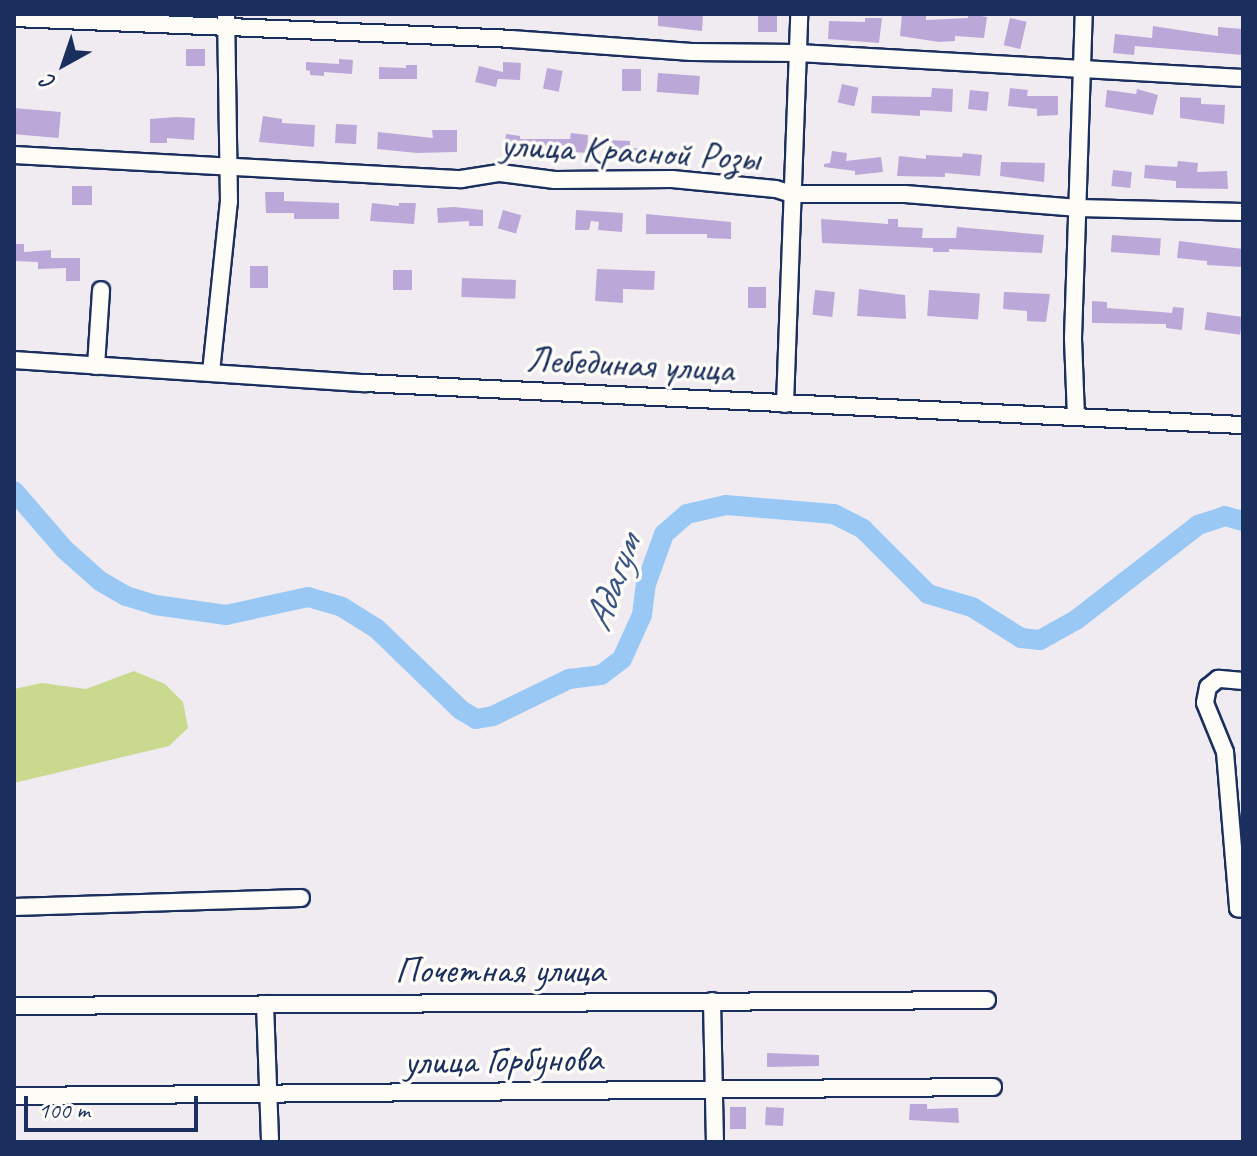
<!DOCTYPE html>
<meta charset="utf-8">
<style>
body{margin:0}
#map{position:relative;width:1257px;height:1156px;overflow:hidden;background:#f0ebf1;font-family:Caveat,sans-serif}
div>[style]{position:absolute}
.green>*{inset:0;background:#c9da8f}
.river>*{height:20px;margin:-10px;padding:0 10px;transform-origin:10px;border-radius:10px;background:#9ac8f5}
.building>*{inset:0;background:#bca8d8;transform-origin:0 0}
.roads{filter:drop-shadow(2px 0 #1b2f5e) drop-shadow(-2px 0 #1b2f5e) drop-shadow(0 2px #1b2f5e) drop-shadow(0 -2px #1b2f5e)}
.minor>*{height:16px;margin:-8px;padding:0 8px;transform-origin:8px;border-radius:8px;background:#fdfcf7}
span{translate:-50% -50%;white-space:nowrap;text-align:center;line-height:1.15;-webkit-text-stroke:7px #fdfcf7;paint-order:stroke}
.street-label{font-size:38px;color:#1b2f5e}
.water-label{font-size:40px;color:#3b5584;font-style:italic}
.frame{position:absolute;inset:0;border:16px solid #1b2f5e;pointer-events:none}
.north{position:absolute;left:24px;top:24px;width:80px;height:80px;-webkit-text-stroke:6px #fdfcf7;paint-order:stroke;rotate:220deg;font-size:22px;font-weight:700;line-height:32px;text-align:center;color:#1b2f5e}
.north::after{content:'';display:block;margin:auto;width:28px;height:36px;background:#1b2f5e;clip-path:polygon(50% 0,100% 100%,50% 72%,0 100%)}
.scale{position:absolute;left:24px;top:1096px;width:174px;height:36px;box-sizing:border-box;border:4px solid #1b2f5e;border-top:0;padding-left:10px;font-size:24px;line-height:28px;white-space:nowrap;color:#1b2f5e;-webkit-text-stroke:6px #fdfcf7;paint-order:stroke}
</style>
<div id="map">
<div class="green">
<div style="clip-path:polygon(134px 671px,165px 684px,183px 702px,188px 728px,169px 746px,14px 783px,14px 689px,42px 683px,86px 689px)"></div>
</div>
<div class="river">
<div style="left:14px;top:491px;width:77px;rotate:49.2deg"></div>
<div style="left:64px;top:549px;width:48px;rotate:41.6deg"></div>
<div style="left:100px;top:581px;width:30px;rotate:30deg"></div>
<div style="left:126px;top:596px;width:30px;rotate:17deg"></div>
<div style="left:155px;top:605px;width:72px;rotate:8deg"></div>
<div style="left:226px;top:615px;width:84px;rotate:-12.4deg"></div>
<div style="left:308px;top:597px;width:35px;rotate:16deg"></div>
<div style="left:342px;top:607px;width:40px;rotate:32deg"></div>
<div style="left:376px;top:628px;width:118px;rotate:44deg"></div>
<div style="left:461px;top:710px;width:17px;rotate:31deg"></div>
<div style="left:476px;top:719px;width:17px;rotate:-10deg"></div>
<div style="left:493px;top:716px;width:85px;rotate:-26deg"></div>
<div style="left:569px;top:679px;width:32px;rotate:-7deg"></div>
<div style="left:601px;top:675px;width:26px;rotate:-37deg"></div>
<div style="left:622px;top:659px;width:48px;rotate:-65.6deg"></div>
<div style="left:642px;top:615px;width:31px;rotate:-83deg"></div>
<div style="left:646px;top:584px;width:53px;rotate:-70.2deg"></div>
<div style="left:664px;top:534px;width:30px;rotate:-41deg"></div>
<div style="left:687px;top:514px;width:40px;rotate:-13deg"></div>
<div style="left:726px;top:505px;width:108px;rotate:4.8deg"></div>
<div style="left:834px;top:514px;width:33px;rotate:27deg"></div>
<div style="left:863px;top:529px;width:92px;rotate:45deg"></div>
<div style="left:928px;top:594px;width:46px;rotate:16.5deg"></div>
<div style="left:972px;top:607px;width:58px;rotate:32.3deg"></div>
<div style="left:1021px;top:638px;width:19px;rotate:6deg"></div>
<div style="left:1040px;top:640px;width:41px;rotate:-29.1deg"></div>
<div style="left:1076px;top:620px;width:155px;rotate:-37.9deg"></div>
<div style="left:1198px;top:525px;width:28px;rotate:-18deg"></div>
<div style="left:1225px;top:516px;width:19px;rotate:16deg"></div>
</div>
<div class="building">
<div style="clip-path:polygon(658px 14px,703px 14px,702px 31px,658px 26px)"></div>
<div style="left:758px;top:14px;width:19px;height:18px"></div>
<div style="clip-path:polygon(902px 14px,926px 16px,926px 20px,968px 18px,968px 14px,987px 17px,984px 38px,955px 36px,955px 41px,939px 42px,900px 36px)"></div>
<div style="clip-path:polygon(865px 18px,882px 18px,879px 43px,828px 39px,829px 21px,865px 22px)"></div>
<div style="left:1010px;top:18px;width:17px;height:28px;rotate:13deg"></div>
<div style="clip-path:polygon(1153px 26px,1218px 36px,1218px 27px,1243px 29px,1243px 55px,1135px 46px,1134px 55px,1113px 53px,1115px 34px,1152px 38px)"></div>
<div style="left:186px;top:49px;width:19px;height:17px"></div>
<div style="clip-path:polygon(339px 59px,353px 60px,352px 74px,324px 72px,324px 76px,310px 75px,310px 71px,306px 70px,306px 62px,339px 64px)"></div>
<div style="clip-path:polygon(503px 62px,521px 63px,520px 80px,498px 79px,496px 87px,475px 82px,479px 66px,503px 72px)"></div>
<div style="clip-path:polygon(406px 65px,417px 65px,417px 79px,379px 79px,379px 67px,406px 68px)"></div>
<div style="left:547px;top:68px;width:16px;height:21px;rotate:11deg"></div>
<div style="left:622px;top:69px;width:19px;height:22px"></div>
<div style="left:658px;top:73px;width:42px;height:19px;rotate:4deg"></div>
<div style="left:842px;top:84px;width:17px;height:19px;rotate:13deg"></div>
<div style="clip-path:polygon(932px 88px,953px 89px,952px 112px,920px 110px,920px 116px,871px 113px,872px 96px,931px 97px)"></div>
<div style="clip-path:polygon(1010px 88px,1028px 90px,1027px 96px,1058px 96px,1058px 115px,1037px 116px,1037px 109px,1008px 106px)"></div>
<div style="clip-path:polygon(1137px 89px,1158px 95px,1153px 115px,1105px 107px,1107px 90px,1136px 94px)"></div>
<div style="left:970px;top:90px;width:19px;height:19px;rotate:6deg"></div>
<div style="clip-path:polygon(1180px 97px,1201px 98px,1201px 104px,1225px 105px,1224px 124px,1180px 118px)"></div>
<div style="left:14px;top:108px;width:47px;height:26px;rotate:5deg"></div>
<div style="clip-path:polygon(263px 116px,282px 119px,282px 123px,315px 125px,314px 147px,259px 142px)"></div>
<div style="clip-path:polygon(176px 117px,195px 118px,194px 140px,167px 138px,167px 143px,150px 143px,150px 119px)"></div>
<div style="left:336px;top:124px;width:21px;height:19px;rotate:3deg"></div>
<div style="clip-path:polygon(432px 130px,457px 130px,457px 152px,417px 153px,377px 149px,378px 132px,433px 138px)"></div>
<div style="clip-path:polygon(571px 133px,588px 135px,587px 153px,560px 151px,559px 159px,504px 153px,506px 134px,520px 136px,520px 139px,570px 139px)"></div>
<div style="clip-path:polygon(605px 140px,630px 141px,630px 148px,660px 150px,660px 165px,644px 164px,644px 160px,605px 158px)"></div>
<div style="clip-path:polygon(832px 151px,847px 153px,846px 161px,881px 157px,883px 172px,855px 175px,855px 171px,824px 167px,824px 164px,830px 163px)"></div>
<div style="clip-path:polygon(963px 153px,982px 155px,980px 176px,945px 173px,945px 177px,897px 176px,899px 156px,926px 159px,926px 155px,962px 157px)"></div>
<div style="clip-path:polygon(1178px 161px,1198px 163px,1197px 172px,1227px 171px,1228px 189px,1176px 188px,1176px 181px,1144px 178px,1145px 165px,1177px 167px)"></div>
<div style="clip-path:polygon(1001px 162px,1045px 163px,1044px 182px,1000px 176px)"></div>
<div style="left:1113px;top:170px;width:19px;height:16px;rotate:6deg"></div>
<div style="left:72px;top:186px;width:20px;height:19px"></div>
<div style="clip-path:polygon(265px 192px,284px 192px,284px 201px,339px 203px,339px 219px,294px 219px,294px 213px,266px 213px)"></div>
<div style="clip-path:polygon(372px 203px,399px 206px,399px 203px,416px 203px,414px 224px,370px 221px)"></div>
<div style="clip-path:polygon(454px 207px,483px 210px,483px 226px,469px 226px,469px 221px,438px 223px,437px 208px)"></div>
<div style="left:503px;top:210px;width:19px;height:19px;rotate:16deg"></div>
<div style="clip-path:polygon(576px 210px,623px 213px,622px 232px,598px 230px,599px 222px,591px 221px,589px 230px,575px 230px)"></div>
<div style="clip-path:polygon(646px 214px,731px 222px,731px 239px,707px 238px,707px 234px,646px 234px)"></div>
<div style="clip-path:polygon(821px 219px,888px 224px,888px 219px,898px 219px,898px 227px,923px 228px,922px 238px,956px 238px,957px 227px,1044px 235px,1042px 253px,949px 249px,949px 252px,933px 252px,933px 248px,822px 243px)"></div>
<div style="left:1112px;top:235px;width:49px;height:17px;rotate:4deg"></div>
<div style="clip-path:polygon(1179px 241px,1243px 249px,1243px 267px,1207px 265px,1207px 261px,1177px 258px)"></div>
<div style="clip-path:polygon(14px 244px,24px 244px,24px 252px,51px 250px,51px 258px,80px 258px,80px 281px,66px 281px,66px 268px,38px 269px,38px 262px,14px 261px)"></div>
<div style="left:250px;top:266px;width:18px;height:22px"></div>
<div style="clip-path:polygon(597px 269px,655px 271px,654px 290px,623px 289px,623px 303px,595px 301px)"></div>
<div style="left:393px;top:270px;width:19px;height:20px"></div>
<div style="left:462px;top:278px;width:54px;height:19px;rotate:2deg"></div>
<div style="left:766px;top:287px;width:21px;height:18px;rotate:90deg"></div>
<div style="clip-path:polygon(859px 289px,905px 295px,906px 319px,857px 316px)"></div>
<div style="left:815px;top:290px;width:20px;height:25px;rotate:6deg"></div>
<div style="left:929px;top:290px;width:51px;height:26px;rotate:4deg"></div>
<div style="clip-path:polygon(1004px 292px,1050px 294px,1046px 322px,1027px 321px,1027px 311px,1003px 309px)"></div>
<div style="clip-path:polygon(1092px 301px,1107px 302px,1107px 308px,1161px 312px,1172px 313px,1173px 307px,1184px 308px,1182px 330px,1166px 328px,1166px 324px,1092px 323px)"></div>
<div style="left:1207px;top:312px;width:36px;height:18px;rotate:8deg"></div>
<div style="clip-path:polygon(767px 1053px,819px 1055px,819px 1066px,767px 1067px)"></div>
<div style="clip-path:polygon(910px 1104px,927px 1104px,927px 1109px,958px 1108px,959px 1123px,909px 1120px)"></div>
<div style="left:730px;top:1107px;width:16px;height:22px"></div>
<div style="left:766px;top:1107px;width:18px;height:18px;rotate:3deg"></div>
</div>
<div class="roads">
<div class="minor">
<div style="left:14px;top:18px;width:497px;rotate:2.4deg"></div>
<div style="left:511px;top:39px;width:181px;rotate:4.1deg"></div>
<div style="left:692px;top:52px;width:105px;rotate:0.5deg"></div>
<div style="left:797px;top:53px;width:447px;rotate:3.2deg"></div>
<div style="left:14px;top:155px;width:448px;rotate:3.1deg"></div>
<div style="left:461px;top:179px;width:39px;rotate:-9deg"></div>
<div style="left:500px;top:173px;width:55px;rotate:7.3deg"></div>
<div style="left:555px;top:180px;width:117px;rotate:-0.5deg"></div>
<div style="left:672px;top:179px;width:104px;rotate:5.5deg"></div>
<div style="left:776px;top:189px;width:16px;rotate:18deg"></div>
<div style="left:791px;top:194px;width:114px"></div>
<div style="left:905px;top:194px;width:174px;rotate:4.6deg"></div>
<div style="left:1078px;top:208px;width:165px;rotate:1.4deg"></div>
<div style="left:14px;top:360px;width:351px;rotate:3.8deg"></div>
<div style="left:364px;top:383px;width:880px;rotate:2.74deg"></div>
<div style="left:96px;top:366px;width:76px;rotate:-86.2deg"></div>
<div style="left:211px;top:372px;width:171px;rotate:-84deg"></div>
<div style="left:229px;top:202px;width:188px;rotate:-90.9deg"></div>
<div style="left:785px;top:404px;width:390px;rotate:-87.9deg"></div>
<div style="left:1076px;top:417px;width:79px;rotate:-92.2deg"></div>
<div style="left:1073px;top:338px;width:324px;rotate:-88.1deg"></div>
<div style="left:1243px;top:681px;width:25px;rotate:-175deg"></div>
<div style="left:1218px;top:679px;width:13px;rotate:141deg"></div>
<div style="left:1208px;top:687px;width:16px;rotate:101deg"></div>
<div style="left:1205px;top:703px;width:53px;rotate:67.8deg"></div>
<div style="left:1225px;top:752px;width:157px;rotate:85.2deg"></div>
<div style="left:1238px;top:908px;width:5px;rotate:11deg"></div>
<div style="left:14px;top:907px;width:287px;rotate:-1.8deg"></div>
<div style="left:712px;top:1001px;width:141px;rotate:88.8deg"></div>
<div style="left:265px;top:1004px;width:138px;rotate:87.9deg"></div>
<div style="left:14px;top:1006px;width:973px;rotate:-0.35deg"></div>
<div style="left:14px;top:1096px;width:979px;rotate:-0.53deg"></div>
</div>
</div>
<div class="street-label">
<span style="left:630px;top:151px;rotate:3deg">улица Красной Розы</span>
<span style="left:630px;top:364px;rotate:3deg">Лебединая улица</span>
<span style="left:500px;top:970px">Почетная улица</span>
<span style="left:503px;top:1060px;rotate:-1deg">улица Горбунова</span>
</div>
<div class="water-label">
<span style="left:612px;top:583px;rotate:-70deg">Адагум</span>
</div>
<div class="frame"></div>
<div class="north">С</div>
<div class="scale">100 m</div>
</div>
